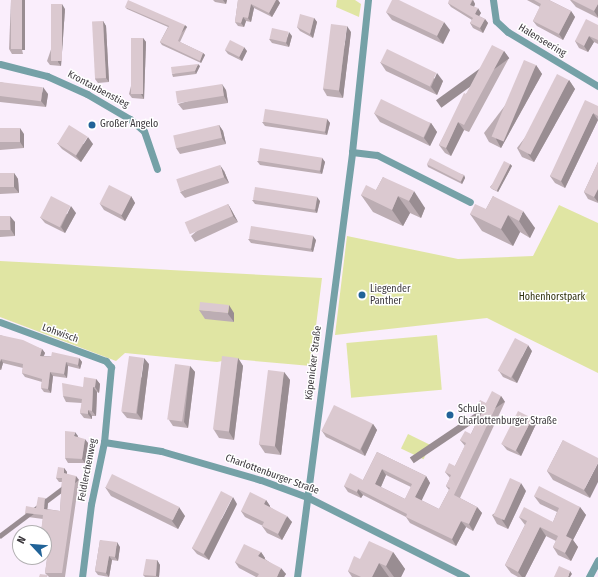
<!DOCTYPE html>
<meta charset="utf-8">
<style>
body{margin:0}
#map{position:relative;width:598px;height:577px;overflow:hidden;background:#faeefc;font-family:"Fira Sans Condensed",sans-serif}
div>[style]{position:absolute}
.green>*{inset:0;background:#e0e5a3;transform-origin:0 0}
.minor>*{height:7px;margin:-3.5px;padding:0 3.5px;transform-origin:3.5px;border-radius:3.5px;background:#75a1a7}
.wall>*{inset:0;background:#bcadb3}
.shaded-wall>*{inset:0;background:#998d92;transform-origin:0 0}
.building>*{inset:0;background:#dbc9d0;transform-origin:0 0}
.dots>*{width:11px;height:11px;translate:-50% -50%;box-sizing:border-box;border:2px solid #fff;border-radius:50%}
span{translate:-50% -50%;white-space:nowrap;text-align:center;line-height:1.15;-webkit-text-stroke:3px #fff;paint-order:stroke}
.street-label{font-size:10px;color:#3b373c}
.poi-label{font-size:10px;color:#3b373c}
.left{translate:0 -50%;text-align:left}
.park-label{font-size:10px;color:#30320d}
.north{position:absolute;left:12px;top:525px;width:40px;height:40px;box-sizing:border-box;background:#fff;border:1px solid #b1afb1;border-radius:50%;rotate:296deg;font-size:11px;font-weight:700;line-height:16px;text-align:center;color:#3b373c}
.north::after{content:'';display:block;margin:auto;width:14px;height:18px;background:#216398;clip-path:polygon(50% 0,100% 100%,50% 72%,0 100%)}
</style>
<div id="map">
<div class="green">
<div style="clip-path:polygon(337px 0,355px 0,361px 4px,359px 17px,336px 7px)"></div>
<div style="clip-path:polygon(559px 205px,598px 223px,598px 373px,487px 318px,335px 335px,347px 236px,458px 259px,533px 256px)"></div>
<div style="clip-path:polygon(0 261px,322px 278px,311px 366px,233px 359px,217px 362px,125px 353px,116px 361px,0 317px)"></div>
<div style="left:437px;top:335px;width:55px;height:91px;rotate:85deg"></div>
<div style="left:408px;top:434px;width:25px;height:16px;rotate:26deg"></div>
</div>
<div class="minor">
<div style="left:493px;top:0;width:21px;rotate:82deg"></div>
<div style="left:496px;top:21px;width:16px;rotate:43deg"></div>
<div style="left:508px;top:32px;width:105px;rotate:31deg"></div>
<div style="left:0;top:64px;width:49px;rotate:14.3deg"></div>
<div style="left:47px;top:76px;width:44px;rotate:24.2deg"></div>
<div style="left:87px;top:94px;width:50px;rotate:30.2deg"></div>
<div style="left:130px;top:119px;width:18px;rotate:41deg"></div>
<div style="left:144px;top:131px;width:40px;rotate:71.1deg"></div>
<div style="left:352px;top:152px;width:25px;rotate:7deg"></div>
<div style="left:377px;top:155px;width:104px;rotate:26.8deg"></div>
<div style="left:0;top:322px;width:113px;rotate:20.2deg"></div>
<div style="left:106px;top:361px;width:8px;rotate:50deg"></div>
<div style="left:111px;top:367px;width:75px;rotate:95.3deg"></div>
<div style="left:104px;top:442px;width:63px;rotate:101.8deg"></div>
<div style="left:91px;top:504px;width:74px;rotate:97deg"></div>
<div style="left:104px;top:442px;width:58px;rotate:9deg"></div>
<div style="left:161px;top:451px;width:104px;rotate:16.2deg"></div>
<div style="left:261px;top:480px;width:49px;rotate:20.3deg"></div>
<div style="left:307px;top:497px;width:178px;rotate:26.7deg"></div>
<div style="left:297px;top:577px;width:429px;rotate:-82.6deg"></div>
<div style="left:352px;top:152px;width:153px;rotate:-84deg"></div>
<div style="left:589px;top:577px;width:19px;rotate:-62deg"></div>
</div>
<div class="wall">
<div style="clip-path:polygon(11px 0,23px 54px,12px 54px,9px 49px)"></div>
<div style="clip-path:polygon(213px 0,227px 0,226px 4px,215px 2px)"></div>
<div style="clip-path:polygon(238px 0,278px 0,280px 3px,272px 17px,254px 8px,251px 22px,246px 21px,244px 27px,238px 26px,235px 22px)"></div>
<div style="clip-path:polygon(473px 0,475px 4px,474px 7px,481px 13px,479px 16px,485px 19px,488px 23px,483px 33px,473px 28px,470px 23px,472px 20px,451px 7px,448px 3px)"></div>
<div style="clip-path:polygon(527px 0,549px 0,571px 11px,575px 17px,563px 40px,537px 26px,533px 21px,540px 7px)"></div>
<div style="clip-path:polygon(570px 0,598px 0,598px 18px,576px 7px)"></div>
<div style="clip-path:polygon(125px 7px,187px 27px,180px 42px,203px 53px,205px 55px,201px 63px,162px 45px,160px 42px,168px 27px,127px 9px)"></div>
<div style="clip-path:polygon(65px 9px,61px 66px,50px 65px,47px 61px)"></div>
<div style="clip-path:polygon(386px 12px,450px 30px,443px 44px,392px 20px)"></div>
<div style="clip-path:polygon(314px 18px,317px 22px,313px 38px,300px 31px,297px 27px)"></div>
<div style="clip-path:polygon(103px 21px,106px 26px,109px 82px,98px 83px,95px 79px)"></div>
<div style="clip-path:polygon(598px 25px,598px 44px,594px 42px,588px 52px,579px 48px,575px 41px)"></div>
<div style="clip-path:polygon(351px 32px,343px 98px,327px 96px,323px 89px)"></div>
<div style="clip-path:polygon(292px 36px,289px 47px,272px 43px,269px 39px)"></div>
<div style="clip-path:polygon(143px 38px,146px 42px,144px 99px,132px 98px,129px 94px)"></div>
<div style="clip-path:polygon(225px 50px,247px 51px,242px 61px,228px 54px)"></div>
<div style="clip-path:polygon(504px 51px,509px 58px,469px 132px,464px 130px,451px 156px,445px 153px,439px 145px,466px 94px)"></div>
<div style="clip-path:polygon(380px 62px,443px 81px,437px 95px,386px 71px)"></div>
<div style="clip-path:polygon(536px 65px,542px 74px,501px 148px,489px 142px,484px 133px)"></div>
<div style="clip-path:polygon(200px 66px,196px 74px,173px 77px,172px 74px)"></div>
<div style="clip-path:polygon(569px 80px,575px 89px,534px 162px,522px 157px,517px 148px)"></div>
<div style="clip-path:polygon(0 82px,48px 94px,46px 107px,0 102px)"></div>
<div style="clip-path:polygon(226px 90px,228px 103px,183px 110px,178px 104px)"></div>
<div style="clip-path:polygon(598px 106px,598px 120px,565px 188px,555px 183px,550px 176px)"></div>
<div style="clip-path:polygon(374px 113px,431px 123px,437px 132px,430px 146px,380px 122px)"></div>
<div style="clip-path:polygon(327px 119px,330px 123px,327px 135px,265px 126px,262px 122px)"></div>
<div style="clip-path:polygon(219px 125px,223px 131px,226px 144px,180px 154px,176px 148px)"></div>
<div style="clip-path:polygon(0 129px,24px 134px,24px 148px,0 150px)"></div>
<div style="clip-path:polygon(57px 143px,93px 144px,81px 162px,62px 149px)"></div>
<div style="clip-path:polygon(322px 158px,325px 162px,322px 174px,260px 165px,257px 161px)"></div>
<div style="clip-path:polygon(598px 162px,598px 203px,588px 199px,584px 192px)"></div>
<div style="clip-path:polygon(427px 164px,464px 175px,465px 178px,462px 184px,428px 167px)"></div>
<div style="clip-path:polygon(510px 164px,512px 166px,498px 192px,492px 189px,490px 187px)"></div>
<div style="clip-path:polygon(224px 171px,229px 183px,185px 198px,180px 192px)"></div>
<div style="clip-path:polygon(0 173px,14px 173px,18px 179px,19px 193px,0 194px)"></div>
<div style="clip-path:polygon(383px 177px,425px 208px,421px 218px,410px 213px,403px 226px,373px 212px,361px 195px,376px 190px)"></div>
<div style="clip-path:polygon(131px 196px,135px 203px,125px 221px,104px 210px,100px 204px)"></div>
<div style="clip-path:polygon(493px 196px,535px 228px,530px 238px,520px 232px,513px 246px,482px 231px,470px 214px,486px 209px)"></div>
<div style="clip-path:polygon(252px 200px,320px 201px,317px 213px,255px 204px)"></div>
<div style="clip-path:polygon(228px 204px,232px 211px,238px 222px,195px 242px,191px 236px)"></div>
<div style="clip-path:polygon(76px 213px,65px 233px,45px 223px,40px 217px)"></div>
<div style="clip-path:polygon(0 216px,15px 222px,15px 236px,0 237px)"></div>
<div style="clip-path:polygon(248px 239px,316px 240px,313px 252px,251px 243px)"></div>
<div style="clip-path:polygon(199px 310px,234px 313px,234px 322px,205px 319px)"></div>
<div style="clip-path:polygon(0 335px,42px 349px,45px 353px,44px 356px,79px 358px,82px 362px,80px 369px,68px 366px,67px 378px,53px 376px,51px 393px,44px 392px,41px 388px,42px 382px,25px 377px,22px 373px,23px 368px,3px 363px,1px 370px,0 370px)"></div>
<div style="clip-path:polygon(532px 351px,517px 383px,503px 377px,499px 371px)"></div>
<div style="clip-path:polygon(238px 358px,243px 366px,234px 440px,219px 438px,214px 430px)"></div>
<div style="clip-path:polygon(149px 364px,142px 420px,127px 418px,122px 412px)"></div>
<div style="clip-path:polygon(190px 366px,195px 372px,188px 428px,173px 426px,169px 420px)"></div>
<div style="clip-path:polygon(284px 372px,290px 380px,281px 455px,265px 453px,259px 444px)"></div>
<div style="clip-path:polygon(96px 379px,100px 384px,99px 393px,97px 392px,96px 416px,92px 416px,92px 419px,84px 418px,80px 413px,82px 403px,66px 402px,63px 396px,83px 387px)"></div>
<div style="clip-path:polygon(evenodd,501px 396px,505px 402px,460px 498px,477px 507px,482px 513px,473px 531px,466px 527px,456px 546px,410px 523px,406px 517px,363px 495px,361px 498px,348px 492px,344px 486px,363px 480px,377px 452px,426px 476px,430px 483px,421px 500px,439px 509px,449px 490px,446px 486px,450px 478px,445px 472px,455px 466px,465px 446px,460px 440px,471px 434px,480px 415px,476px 409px,486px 403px,501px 396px,386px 475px,411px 487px,405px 499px,381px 487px,386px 475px)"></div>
<div style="clip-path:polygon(373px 424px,377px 430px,365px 456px,326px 437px,322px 431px)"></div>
<div style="clip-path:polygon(536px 424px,521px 456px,507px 450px,502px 444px)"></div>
<div style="clip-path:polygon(78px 436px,78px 437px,88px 443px,85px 463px,68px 463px,65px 458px)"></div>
<div style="clip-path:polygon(563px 440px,590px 498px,553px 480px,547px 471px)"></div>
<div style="clip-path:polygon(64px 468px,67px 472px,67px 474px,79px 480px,65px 577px,49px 577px,45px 573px,48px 553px,46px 553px,44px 550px,44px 533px,41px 532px,43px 519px,28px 517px,25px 513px,48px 503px,47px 509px,60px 511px,62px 482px,59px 482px,56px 478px)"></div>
<div style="clip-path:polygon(105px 487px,185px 516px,178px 529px,111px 496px)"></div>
<div style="clip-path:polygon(526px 491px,508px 529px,497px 524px,492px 515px)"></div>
<div style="clip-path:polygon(534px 496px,580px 507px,586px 515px,573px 540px,578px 547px,571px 561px,558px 555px,553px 547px,556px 541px,546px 536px,525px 577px,518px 577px,511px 573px,505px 565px,525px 525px,519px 517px,553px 522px,557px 512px,540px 504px)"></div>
<div style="clip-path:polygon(266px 500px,270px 506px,270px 507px,292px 522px,282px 540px,267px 533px,262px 526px,263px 526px,245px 517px,241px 511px)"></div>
<div style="clip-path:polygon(237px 504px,209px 560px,197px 554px,192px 548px)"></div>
<div style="clip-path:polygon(100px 540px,120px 547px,118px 561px,112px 560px,109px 577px,98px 575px,95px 571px)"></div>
<div style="clip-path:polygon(261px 552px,265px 558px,265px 559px,286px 574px,284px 577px,256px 577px,239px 568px,235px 562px)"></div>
<div style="clip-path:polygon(393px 552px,405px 569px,401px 577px,352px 577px,348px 571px,360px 559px)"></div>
<div style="clip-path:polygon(157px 560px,160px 565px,159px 577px,145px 577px,143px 575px)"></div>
</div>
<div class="shaded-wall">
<div style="left:22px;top:0;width:3px;height:50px"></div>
<div style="clip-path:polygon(223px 0,227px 0,226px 4px)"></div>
<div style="clip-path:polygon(276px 0,278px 0,280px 3px,272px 17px,269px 13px)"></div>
<div style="clip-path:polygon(473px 0,475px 4px,473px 9px,470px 5px)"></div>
<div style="clip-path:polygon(62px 4px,65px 9px,61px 66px,58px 62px)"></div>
<div style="clip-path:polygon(251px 4px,254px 8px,251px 22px,248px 18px)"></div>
<div style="clip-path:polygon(598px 4px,598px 17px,594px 11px)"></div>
<div style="clip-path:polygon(478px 8px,481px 13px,478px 18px,475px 14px)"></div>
<div style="clip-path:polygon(571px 11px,575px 17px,563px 40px,559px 34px)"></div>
<div style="clip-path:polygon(243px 17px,246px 21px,244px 27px,241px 23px)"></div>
<div style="clip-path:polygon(314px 18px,317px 22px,313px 38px,310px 34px)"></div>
<div style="clip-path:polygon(485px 19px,488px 23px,483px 33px,480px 28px)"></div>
<div style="clip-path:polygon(103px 21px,106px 26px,109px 82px,106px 78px)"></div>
<div style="clip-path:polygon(444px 22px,450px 30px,443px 44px,437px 36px)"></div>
<div style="left:185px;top:25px;width:3px;height:17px;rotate:45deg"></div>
<div style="clip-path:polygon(347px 26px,351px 32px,343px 98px,339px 91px)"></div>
<div style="clip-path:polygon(289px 32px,292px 36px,289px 47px,286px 43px)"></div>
<div style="clip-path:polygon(589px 36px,594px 42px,588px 52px,584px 46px)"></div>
<div style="clip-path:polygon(143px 38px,146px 42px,144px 99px,141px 94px)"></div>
<div style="clip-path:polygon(244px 47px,247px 51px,242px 61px,239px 57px)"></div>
<div style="left:504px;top:51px;width:9px;height:84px;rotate:54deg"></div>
<div style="clip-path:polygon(203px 53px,205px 55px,201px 63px,200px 61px)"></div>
<div style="clip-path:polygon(198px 64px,200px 66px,196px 74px,195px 71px)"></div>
<div style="clip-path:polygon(536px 65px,542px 74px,501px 148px,496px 139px)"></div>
<div style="clip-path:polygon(437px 73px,443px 81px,437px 95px,431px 87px)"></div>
<div style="clip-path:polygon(569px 80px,575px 89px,534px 162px,528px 154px)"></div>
<div style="clip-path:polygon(222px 84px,226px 90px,228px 103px,224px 96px)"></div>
<div style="clip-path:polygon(43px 87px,48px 94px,46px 107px,41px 101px)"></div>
<div style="clip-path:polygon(593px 113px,598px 120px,565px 188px,561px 181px)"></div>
<div style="clip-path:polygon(327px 119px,330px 123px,327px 135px,324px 131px)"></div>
<div style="clip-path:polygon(458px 122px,464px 130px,451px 156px,446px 148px)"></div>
<div style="clip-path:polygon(431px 123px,437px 132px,430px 146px,424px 138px)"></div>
<div style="clip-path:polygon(219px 125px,223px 131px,226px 144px,222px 138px)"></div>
<div style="clip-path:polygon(20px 128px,24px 134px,24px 148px,20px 142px)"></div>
<div style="clip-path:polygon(88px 137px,93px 144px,81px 162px,76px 156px)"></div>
<div style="clip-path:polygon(322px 158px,325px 162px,322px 174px,319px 170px)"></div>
<div style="clip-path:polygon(510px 164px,512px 166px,498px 192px,497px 190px)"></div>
<div style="clip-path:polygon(220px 165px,224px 171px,229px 183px,224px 177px)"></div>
<div style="clip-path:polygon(14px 173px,18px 179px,19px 193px,14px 187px)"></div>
<div style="clip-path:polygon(464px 175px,465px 178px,462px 184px,461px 182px)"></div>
<div style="clip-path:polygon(598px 189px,598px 202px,594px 197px)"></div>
<div style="clip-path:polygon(414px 191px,425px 208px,421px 218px,409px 201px)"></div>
<div style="clip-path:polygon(131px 196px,135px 203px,125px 221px,121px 215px)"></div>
<div style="clip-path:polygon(398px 196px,410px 213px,403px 226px,392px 210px)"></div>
<div style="clip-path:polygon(317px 197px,320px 201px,317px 213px,314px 209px)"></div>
<div style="clip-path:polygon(228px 204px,232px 211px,238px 222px,233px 216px)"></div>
<div style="clip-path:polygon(71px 206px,76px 213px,65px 233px,61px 227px)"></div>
<div style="clip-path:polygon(523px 211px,535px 228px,530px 238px,519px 221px)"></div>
<div style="clip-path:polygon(508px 215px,520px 232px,513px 246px,501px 229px)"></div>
<div style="clip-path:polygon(10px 216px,15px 222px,15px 236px,11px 230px)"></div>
<div style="clip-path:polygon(313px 236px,316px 240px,313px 252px,310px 248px)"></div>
<div style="clip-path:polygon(229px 305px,234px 313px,234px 322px,228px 314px)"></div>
<div style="clip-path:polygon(528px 345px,532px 351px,517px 383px,512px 377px)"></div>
<div style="clip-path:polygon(42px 349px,45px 353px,42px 359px,40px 356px)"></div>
<div style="clip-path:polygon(79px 358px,82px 362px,80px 369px,78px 365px)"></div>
<div style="clip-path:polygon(144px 358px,149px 364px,142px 420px,137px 413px)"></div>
<div style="clip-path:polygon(238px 358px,243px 366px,234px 440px,229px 432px)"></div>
<div style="clip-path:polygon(1px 359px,3px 363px,1px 370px,0 368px,0 362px)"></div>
<div style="clip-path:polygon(66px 362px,68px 366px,67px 378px,64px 374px)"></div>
<div style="clip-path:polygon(190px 366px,195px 372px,188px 428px,184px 422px)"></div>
<div style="clip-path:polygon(50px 372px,53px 376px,51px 393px,48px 389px)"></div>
<div style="clip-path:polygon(284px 372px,290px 380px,281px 455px,275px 446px)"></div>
<div style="clip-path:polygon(96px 379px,100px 384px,99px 393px,95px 387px)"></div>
<div style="clip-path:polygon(93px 387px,97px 392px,96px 416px,92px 411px)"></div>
<div style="left:501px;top:396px;width:7px;height:110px;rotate:56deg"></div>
<div style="clip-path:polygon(88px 410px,92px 416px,92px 419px,88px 414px)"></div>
<div style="clip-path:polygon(532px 418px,536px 424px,521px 456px,516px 450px)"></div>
<div style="clip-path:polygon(373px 424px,377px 430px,365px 456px,361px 449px)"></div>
<div style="clip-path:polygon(75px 432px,78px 436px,77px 440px,74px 436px)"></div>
<div style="clip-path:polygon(85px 439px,88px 443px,85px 463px,82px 459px)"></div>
<div style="clip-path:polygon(598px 463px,598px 482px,590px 498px,584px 490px)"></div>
<div style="clip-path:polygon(64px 468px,67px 472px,67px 477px,64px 473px)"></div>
<div style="clip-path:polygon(382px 469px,386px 475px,379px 491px,375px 484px)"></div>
<div style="left:76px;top:476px;width:5px;height:98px;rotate:53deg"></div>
<div style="clip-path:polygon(426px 476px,430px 483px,420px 504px,415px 497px)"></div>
<div style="clip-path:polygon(521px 483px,526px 491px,508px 529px,502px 520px)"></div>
<div style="clip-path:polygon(358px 489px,363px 495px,361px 498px,357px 492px)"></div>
<div style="clip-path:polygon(233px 497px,237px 504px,209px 560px,204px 554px)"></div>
<div style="clip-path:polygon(45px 498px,48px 503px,47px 513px,44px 509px)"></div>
<div style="clip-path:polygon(266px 500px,270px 506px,268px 510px,264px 504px)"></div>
<div style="clip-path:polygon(179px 507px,185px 516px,178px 529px,172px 521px)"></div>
<div style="clip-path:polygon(477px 507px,482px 513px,473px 531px,469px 524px)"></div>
<div style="clip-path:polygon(580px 507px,586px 515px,573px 540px,578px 547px,571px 561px,565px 553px,566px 536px)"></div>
<div style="clip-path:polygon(287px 516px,292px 522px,282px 540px,278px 534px)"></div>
<div style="clip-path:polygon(461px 521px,466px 527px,456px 546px,452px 539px)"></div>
<div style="clip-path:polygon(540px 527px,546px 536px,525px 577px,522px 577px,518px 572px)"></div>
<div style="clip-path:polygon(117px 542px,120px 547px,118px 561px,115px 557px)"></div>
<div style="clip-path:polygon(261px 552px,265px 558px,263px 562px,258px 556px)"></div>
<div style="clip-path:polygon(393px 552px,405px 569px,401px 577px,394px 577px,386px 566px)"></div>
<div style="clip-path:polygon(109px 556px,112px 560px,109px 577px,106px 573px)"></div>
<div style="clip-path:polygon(157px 560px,160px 565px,159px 577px,156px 576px)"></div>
<div style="clip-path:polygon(379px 563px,389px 577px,372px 577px)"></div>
<div style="clip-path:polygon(281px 568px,286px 574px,284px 577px,277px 577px)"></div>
<div style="clip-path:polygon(570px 571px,572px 574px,570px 577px,568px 577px)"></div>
</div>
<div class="building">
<div style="left:11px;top:0;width:11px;height:49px"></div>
<div style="clip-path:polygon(128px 0,185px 25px,178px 41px,203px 53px,200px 61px,160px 42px,169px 26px,125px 7px)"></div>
<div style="clip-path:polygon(238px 0,276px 0,269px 13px,251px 4px,248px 18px,243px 17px,241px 23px,235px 22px)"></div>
<div style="clip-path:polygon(392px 0,399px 0,444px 22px,437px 36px,386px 12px)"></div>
<div style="clip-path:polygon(449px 0,472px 0,470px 5px,478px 8px,475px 14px,485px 19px,480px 28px,470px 23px,473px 18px,448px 3px)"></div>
<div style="clip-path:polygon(534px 0,549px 0,571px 11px,559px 34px,533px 21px,541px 4px)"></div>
<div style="clip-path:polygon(572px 0,598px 0,598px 4px,594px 11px)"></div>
<div style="left:51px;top:4px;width:11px;height:57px"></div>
<div style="clip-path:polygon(300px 14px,314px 18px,310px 34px,297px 27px)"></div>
<div style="clip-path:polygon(586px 19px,598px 25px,598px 40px,589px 36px,584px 46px,575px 41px)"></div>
<div style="left:103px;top:21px;width:57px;height:11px;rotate:87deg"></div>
<div style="left:331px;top:24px;width:16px;height:65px;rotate:7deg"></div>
<div style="left:272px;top:28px;width:17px;height:11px;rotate:13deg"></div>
<div style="left:131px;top:38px;width:12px;height:56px"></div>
<div style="left:230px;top:40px;width:16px;height:11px;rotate:27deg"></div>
<div style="clip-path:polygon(492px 45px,504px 51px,464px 125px,458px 122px,446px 148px,439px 145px,464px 93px,466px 94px)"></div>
<div style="left:387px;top:49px;width:55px;height:15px;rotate:26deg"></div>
<div style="left:524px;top:60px;width:13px;height:83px;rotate:23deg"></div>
<div style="clip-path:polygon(198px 64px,195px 71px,172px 74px,171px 67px)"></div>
<div style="left:557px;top:74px;width:13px;height:84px;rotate:27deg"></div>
<div style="left:0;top:82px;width:43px;height:14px;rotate:7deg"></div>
<div style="left:222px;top:84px;width:12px;height:47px;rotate:81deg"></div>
<div style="left:381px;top:99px;width:55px;height:16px;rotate:26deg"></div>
<div style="clip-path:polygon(585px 100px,598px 106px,598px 116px,593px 113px,561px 181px,550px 176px)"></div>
<div style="left:265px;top:109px;width:63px;height:13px;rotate:9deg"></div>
<div style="left:69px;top:125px;width:22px;height:22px;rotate:32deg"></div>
<div style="left:219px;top:125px;width:13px;height:47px;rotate:77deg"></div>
<div style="left:20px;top:128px;width:14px;height:20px;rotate:90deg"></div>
<div style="left:260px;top:148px;width:63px;height:13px;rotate:9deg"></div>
<div style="left:430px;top:158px;width:38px;height:7px;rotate:27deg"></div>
<div style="left:504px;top:161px;width:7px;height:30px;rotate:27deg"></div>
<div style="clip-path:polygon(598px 162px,598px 189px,594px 197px,584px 192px)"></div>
<div style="left:220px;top:165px;width:13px;height:46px;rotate:72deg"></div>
<div style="left:0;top:173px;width:14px;height:14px"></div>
<div style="clip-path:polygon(383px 177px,414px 191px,409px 201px,398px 196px,392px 210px,361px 195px,366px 185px,376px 190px)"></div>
<div style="left:109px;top:185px;width:25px;height:21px;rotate:27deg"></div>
<div style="left:255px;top:187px;width:63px;height:13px;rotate:9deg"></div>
<div style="left:51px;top:196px;width:22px;height:24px;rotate:27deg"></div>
<div style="clip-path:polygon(493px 196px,523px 211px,519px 221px,508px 215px,501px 229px,470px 214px,475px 204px,486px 209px)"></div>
<div style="left:228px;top:204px;width:13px;height:47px;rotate:67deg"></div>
<div style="left:0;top:216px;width:10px;height:14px"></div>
<div style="left:251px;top:226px;width:63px;height:13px;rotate:9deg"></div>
<div style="left:200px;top:302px;width:29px;height:8px;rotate:6deg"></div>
<div style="clip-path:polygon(0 335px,23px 340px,42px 349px,40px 356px,51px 357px,52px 352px,79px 358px,78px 365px,66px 362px,64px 374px,50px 372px,48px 389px,41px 388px,42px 379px,22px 373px,23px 364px,1px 359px,0 362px)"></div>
<div style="left:515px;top:338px;width:15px;height:37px;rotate:28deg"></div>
<div style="left:129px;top:356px;width:15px;height:56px;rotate:8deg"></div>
<div style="left:222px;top:356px;width:16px;height:74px;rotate:7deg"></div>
<div style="left:175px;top:364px;width:15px;height:56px;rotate:8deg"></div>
<div style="left:268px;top:370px;width:16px;height:75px;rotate:7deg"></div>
<div style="clip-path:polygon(84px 377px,96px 379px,95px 387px,93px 387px,92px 411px,88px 410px,88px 414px,80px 413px,82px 399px,63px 396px,62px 383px,83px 387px)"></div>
<div style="clip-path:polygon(evenodd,492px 391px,501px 396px,454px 495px,477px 507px,469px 524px,461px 521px,452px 539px,406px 517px,407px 514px,358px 489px,357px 492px,344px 486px,350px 473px,363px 480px,377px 452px,426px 476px,415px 497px,439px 509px,450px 488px,446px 486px,451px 475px,445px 472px,449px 463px,455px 466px,466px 443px,460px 440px,465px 431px,471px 434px,482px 412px,476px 409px,480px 400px,486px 403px,492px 391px,382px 469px,412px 484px,405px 499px,375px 484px,382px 469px)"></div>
<div style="left:334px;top:405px;width:43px;height:29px;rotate:26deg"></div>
<div style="left:518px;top:411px;width:16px;height:37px;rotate:27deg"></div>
<div style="clip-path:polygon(65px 431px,75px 432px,74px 436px,85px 439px,82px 459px,65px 458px)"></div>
<div style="clip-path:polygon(563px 440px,598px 458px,598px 463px,584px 490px,547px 471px)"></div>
<div style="clip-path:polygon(58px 467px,64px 468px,64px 473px,76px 476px,62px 573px,45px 573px,48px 549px,44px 549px,44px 533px,27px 533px,27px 530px,41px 532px,43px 515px,25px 513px,26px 506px,36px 508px,38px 497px,45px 498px,44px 509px,60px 511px,62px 478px,56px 478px)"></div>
<div style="left:112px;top:474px;width:75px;height:15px;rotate:26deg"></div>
<div style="left:510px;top:478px;width:12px;height:41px;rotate:24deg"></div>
<div style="clip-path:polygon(539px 486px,580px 507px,566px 536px,572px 539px,565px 553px,553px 547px,558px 536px,540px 527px,518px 572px,505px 565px,527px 521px,519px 517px,524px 507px,553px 522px,559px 508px,534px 496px)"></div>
<div style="left:221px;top:491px;width:13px;height:64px;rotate:27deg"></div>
<div style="clip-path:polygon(250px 492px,266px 500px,264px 504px,287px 516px,278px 534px,262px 526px,264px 522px,241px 511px)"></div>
<div style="clip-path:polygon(100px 540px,117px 542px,115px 557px,109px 556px,106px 573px,95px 571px)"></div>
<div style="clip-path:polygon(369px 541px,393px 552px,386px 566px,379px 563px,372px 577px,361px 577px,348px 571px,354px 556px,360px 559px)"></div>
<div style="clip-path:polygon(244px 544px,261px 552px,258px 556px,281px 568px,277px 577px,257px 577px,259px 574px,235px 562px)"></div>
<div style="clip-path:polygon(146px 559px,157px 560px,156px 576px,143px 575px)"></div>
<div style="clip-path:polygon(559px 566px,570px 571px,568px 577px,554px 577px)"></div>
<div style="clip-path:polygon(40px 574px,48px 575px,47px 577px,39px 577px)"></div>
</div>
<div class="dots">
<div style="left:92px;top:125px;background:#216398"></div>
<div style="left:362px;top:295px;background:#216398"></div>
<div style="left:450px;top:415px;background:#216398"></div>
</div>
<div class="street-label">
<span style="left:542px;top:41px;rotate:31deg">Halenseering</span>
<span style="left:98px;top:90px;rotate:28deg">Krontaubenstieg</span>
<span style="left:60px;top:334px;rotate:20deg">Lohwisch</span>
<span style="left:314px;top:363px;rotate:-83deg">Köpenicker Straße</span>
<span style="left:88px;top:470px;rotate:-79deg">Feldlerchenweg</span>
<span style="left:272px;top:475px;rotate:20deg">Charlottenburger Straße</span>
</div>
<div class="poi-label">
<span class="left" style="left:100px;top:125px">Großer Angelo</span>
<span class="left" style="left:370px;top:295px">Liegender<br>Panther</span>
<span class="left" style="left:458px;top:415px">Schule<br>Charlottenburger Straße</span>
</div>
<div class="park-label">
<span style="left:552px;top:298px">Hohenhorstpark</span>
</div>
<div class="north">N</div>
</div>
